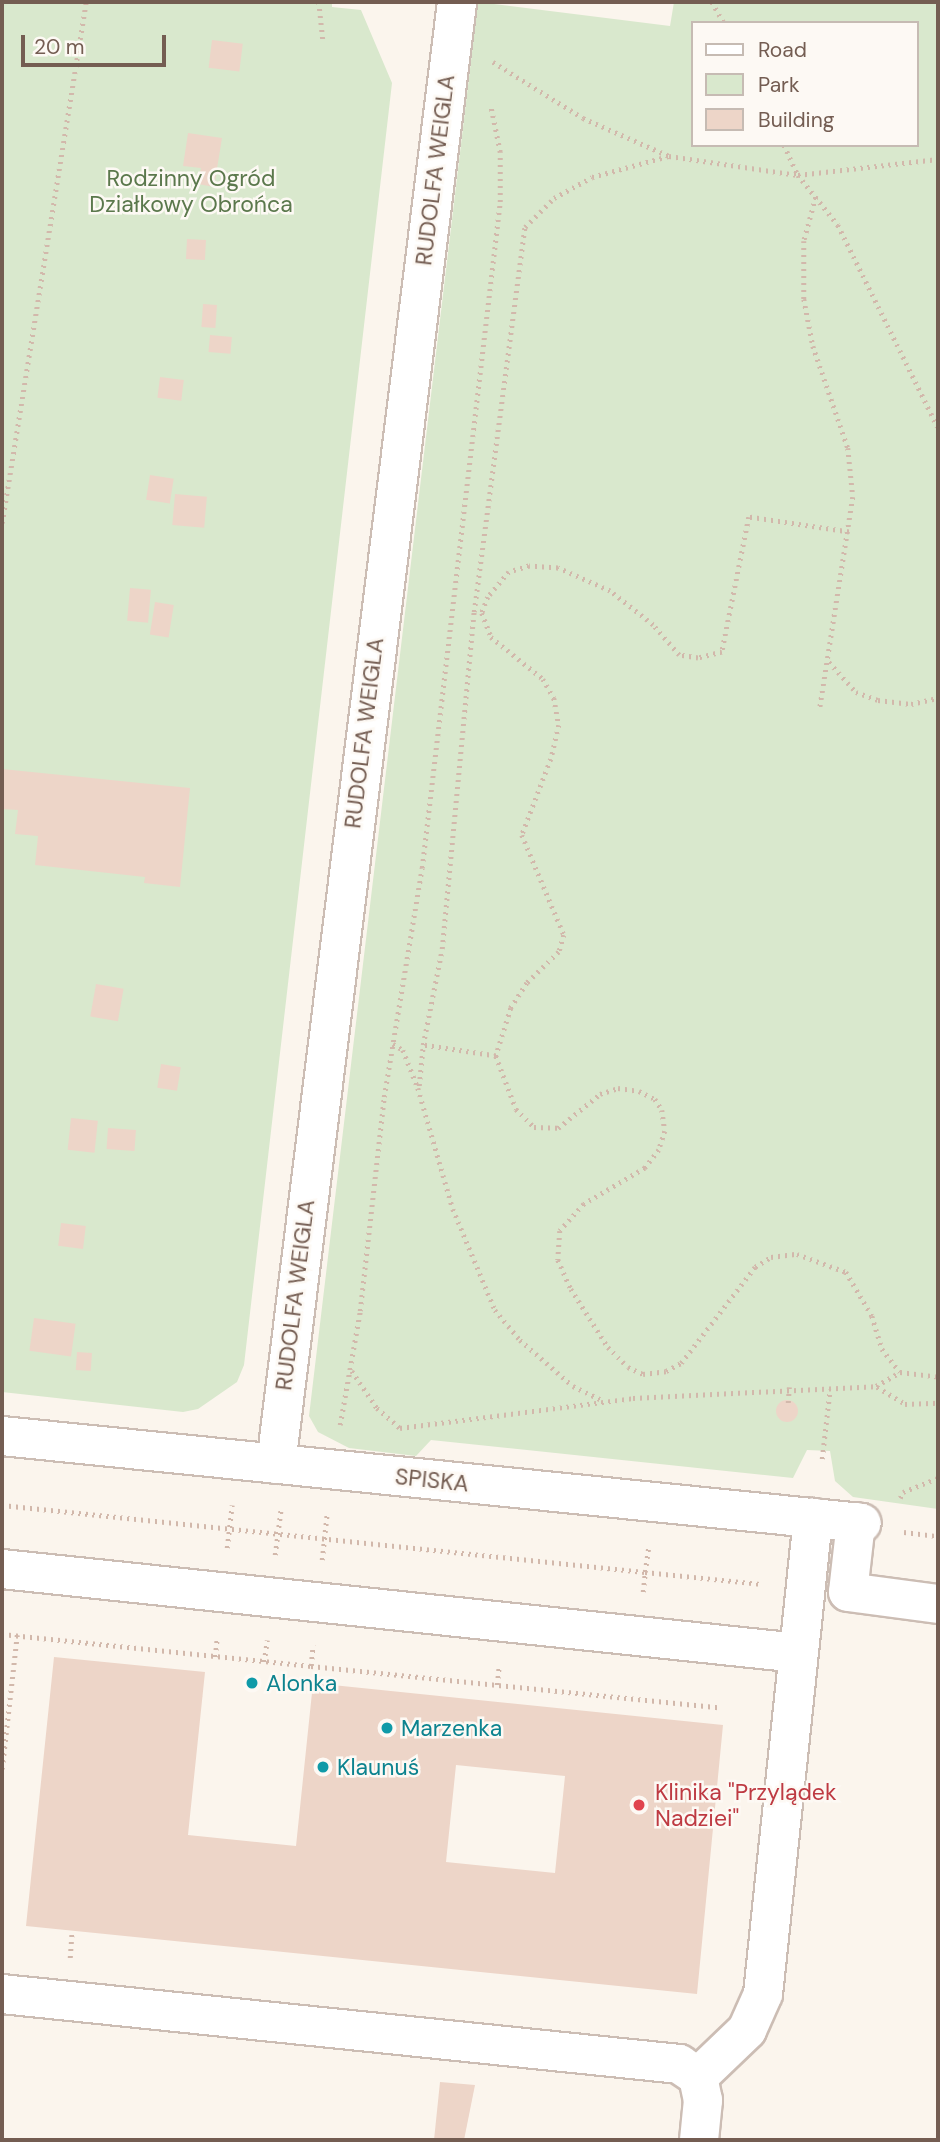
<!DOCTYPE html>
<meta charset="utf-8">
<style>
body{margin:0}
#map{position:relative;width:940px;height:2142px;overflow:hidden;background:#fbf5ed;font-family:"DM Sans",sans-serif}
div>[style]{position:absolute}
.green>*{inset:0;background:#d9e8cd}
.building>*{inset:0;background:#edd5c8;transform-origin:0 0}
.round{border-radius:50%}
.path>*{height:4.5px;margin-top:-2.25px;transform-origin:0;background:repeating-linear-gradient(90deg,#d2b8ab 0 2px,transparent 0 7px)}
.roads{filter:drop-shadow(2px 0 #ccbdb4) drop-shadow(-2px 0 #ccbdb4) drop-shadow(0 2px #ccbdb4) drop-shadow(0 -2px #ccbdb4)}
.minor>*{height:38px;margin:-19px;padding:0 19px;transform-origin:19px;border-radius:19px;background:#fff}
.dots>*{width:19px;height:19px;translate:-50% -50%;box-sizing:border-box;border:4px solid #fdf9f4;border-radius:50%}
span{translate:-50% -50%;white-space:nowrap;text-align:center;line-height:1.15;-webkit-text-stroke:5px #fdf9f4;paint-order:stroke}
.street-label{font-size:23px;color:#745d52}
.park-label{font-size:23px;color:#5b784c}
.culture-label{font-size:23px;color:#0d838f}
.left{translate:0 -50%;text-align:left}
.health-label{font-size:23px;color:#be3a42}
.frame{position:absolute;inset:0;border:4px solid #745d52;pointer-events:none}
.legend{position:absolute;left:691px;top:21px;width:228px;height:126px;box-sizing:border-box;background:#fdf9f4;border:2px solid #c6bbb3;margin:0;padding:9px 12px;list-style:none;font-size:21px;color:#745d52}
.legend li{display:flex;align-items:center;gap:14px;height:35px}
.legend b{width:35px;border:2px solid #c6bbb3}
.scale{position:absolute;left:21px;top:35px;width:145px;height:32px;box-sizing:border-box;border:4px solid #745d52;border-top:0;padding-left:9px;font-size:21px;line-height:24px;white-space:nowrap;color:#745d52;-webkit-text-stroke:5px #fdf9f4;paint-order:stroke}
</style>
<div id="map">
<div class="green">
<div style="clip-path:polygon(2px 2px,332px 2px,332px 7px,361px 10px,392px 83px,244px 1365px,237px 1382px,198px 1409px,183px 1412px,2px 1392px)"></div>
<div style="clip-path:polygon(evenodd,478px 2px,670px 26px,674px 2px,938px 2px,938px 1509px,853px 1497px,835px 1481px,830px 1451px,807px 1450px,793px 1478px,431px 1440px,416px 1456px,349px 1448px,318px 1432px,309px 1416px,478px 2px,693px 23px,917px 23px,917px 145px,693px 145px,693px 23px)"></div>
</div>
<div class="building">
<div style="left:212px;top:40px;width:31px;height:28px;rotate:7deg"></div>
<div style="clip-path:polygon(188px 133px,222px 138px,214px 187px,198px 184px,201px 168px,183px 166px)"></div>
<div style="left:187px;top:239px;width:19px;height:20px;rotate:3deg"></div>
<div style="left:203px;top:304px;width:14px;height:23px;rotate:4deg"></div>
<div style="left:210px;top:335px;width:22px;height:17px;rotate:5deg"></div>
<div style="left:160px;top:377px;width:24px;height:21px;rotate:7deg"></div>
<div style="left:150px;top:475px;width:24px;height:25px;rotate:9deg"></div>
<div style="left:175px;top:494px;width:32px;height:31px;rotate:5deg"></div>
<div style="left:130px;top:588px;width:21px;height:33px;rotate:5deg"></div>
<div style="left:155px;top:602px;width:19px;height:33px;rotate:9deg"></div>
<div style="clip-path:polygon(2px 769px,190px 788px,180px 887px,144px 883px,145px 877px,35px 865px,38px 836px,15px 834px,18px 810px,2px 809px)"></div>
<div style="left:96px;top:984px;width:28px;height:33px;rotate:10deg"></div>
<div style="left:161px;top:1064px;width:20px;height:24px;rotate:9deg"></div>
<div style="left:71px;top:1118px;width:27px;height:32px;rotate:6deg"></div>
<div style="left:108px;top:1128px;width:28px;height:21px;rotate:4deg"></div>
<div style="left:61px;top:1223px;width:25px;height:23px;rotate:7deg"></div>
<div style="left:34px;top:1318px;width:42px;height:33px;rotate:8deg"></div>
<div style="left:77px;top:1352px;width:15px;height:18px;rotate:4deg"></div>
<div class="round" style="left:776px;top:1400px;width:22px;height:22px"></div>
<div style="clip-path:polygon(evenodd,54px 1657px,205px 1672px,188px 1835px,296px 1846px,313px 1683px,723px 1725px,697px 1994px,26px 1926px,54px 1657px,456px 1765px,565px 1776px,555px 1873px,446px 1862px,456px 1765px)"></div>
<div style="clip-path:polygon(440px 2082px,475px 2085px,464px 2140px,434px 2140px)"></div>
</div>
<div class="path">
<div style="left:319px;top:2px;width:38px;rotate:84deg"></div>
<div style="left:712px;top:2px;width:24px;rotate:60deg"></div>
<div style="left:493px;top:62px;width:106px;rotate:31.9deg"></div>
<div style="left:583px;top:118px;width:94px;rotate:23.8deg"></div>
<div style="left:669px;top:156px;width:130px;rotate:8.4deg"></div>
<div style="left:798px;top:175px;width:141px;rotate:-6.5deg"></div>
<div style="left:784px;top:145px;width:33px;rotate:65deg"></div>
<div style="left:798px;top:175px;width:64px;rotate:51.3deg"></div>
<div style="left:838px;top:225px;width:225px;rotate:63.7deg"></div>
<div style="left:816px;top:197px;width:46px;rotate:105.3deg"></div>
<div style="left:804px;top:241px;width:58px;rotate:90deg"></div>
<div style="left:804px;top:299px;width:48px;rotate:79.2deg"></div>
<div style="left:813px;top:346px;width:108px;rotate:71.1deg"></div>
<div style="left:848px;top:448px;width:49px;rotate:84.2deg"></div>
<div style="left:853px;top:497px;width:213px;rotate:98.9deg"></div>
<div style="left:2px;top:523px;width:528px;rotate:-80.84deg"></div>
<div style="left:849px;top:532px;width:101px;rotate:-171.5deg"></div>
<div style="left:749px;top:517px;width:138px;rotate:101.3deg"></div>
<div style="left:722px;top:652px;width:25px;rotate:166deg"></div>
<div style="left:698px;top:658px;width:19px;rotate:-171deg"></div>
<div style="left:679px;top:655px;width:40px;rotate:-131deg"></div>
<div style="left:653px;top:625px;width:55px;rotate:-141.7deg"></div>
<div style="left:610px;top:591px;width:57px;rotate:-156.1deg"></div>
<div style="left:558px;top:568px;width:29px;rotate:-176deg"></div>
<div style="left:529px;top:566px;width:21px;rotate:163deg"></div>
<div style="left:509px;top:572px;width:33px;rotate:130deg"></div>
<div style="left:488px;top:597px;width:17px;rotate:111deg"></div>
<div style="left:482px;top:613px;width:26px;rotate:69deg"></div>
<div style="left:491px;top:637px;width:67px;rotate:38.9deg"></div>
<div style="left:543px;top:679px;width:22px;rotate:60deg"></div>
<div style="left:554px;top:698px;width:27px;rotate:80deg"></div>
<div style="left:559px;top:725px;width:35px;rotate:103deg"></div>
<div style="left:551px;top:759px;width:81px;rotate:110.9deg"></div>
<div style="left:522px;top:835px;width:108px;rotate:67.2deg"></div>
<div style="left:564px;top:935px;width:18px;rotate:106deg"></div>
<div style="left:559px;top:952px;width:45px;rotate:135.9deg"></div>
<div style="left:527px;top:983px;width:30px;rotate:123deg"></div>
<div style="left:511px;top:1008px;width:50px;rotate:107.4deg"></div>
<div style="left:496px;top:1056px;width:57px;rotate:69.3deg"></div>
<div style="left:516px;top:1109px;width:25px;rotate:45deg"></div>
<div style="left:534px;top:1127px;width:24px;rotate:2deg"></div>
<div style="left:558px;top:1128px;width:54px;rotate:-39deg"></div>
<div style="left:600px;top:1094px;width:19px;rotate:-18deg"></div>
<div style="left:618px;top:1088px;width:21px;rotate:8deg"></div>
<div style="left:639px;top:1091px;width:18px;rotate:27deg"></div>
<div style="left:655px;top:1099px;width:13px;rotate:58deg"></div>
<div style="left:662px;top:1110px;width:21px;rotate:82deg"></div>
<div style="left:665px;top:1131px;width:20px;rotate:108deg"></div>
<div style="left:659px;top:1150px;width:23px;rotate:128deg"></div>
<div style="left:645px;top:1168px;width:71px;rotate:149.5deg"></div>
<div style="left:584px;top:1204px;width:36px;rotate:132deg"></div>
<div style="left:560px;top:1231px;width:29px;rotate:94deg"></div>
<div style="left:558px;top:1260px;width:32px;rotate:66deg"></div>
<div style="left:571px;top:1289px;width:69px;rotate:57.5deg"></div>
<div style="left:608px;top:1347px;width:28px;rotate:45deg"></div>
<div style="left:628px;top:1367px;width:17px;rotate:25deg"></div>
<div style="left:643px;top:1374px;width:23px;rotate:-7deg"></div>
<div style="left:666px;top:1371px;width:17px;rotate:-28deg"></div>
<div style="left:681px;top:1363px;width:121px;rotate:-52.4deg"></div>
<div style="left:755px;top:1267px;width:19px;rotate:-32deg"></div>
<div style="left:771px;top:1257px;width:26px;rotate:-7deg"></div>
<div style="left:797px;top:1254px;width:52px;rotate:20.2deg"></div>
<div style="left:846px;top:1272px;width:51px;rotate:59.4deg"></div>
<div style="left:872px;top:1316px;width:34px;rotate:73deg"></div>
<div style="left:882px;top:1349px;width:29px;rotate:52deg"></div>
<div style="left:900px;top:1372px;width:38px;rotate:7deg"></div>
<div style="left:829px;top:662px;width:40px;rotate:48deg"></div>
<div style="left:856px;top:692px;width:23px;rotate:20deg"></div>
<div style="left:878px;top:700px;width:33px;rotate:7deg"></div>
<div style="left:911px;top:704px;width:28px;rotate:-13deg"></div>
<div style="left:393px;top:1044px;width:12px;rotate:31deg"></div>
<div style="left:403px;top:1050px;width:41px;rotate:68.5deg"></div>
<div style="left:418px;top:1088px;width:126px;rotate:73.9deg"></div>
<div style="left:453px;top:1209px;width:109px;rotate:67.4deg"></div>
<div style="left:495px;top:1310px;width:39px;rotate:50deg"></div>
<div style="left:520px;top:1340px;width:70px;rotate:41deg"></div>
<div style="left:573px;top:1386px;width:32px;rotate:26deg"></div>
<div style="left:496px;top:1056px;width:74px;rotate:-171.4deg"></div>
<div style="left:423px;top:1045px;width:98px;rotate:-78.8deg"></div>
<div style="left:442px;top:949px;width:339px;rotate:-84.6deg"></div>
<div style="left:474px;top:612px;width:388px;rotate:-82.5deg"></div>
<div style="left:525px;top:227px;width:41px;rotate:-45deg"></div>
<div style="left:554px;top:198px;width:43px;rotate:-28.9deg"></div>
<div style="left:592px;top:177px;width:80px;rotate:-15.3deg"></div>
<div style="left:419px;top:1086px;width:41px;rotate:-84.4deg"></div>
<div style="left:352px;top:1371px;width:45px;rotate:56deg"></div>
<div style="left:377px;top:1408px;width:30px;rotate:41deg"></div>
<div style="left:877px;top:1387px;width:33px;rotate:31deg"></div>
<div style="left:905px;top:1404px;width:33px;rotate:-2deg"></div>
<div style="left:788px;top:1403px;width:16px;rotate:-86deg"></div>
<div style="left:340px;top:1425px;width:116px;rotate:-80deg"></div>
<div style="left:360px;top:1311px;width:215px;rotate:-83.6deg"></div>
<div style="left:384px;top:1097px;width:232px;rotate:-80.6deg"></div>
<div style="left:422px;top:868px;width:671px;rotate:-83.32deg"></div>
<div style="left:500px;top:202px;width:50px;rotate:-90deg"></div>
<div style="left:500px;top:152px;width:45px;rotate:-101.6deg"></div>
<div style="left:400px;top:1428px;width:235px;rotate:-7.3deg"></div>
<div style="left:633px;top:1398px;width:243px;rotate:-2.8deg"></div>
<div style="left:876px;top:1386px;width:28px;rotate:-30deg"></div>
<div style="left:822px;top:1459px;width:70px;rotate:-83.5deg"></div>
<div style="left:900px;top:1498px;width:7px;rotate:-63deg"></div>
<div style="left:903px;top:1492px;width:38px;rotate:-22deg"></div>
<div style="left:2px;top:1505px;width:646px;rotate:5.95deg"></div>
<div style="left:645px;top:1572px;width:27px;rotate:-82deg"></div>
<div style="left:904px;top:1532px;width:34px;rotate:7deg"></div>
<div style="left:227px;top:1548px;width:43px;rotate:-83.4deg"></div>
<div style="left:275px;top:1555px;width:47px;rotate:-82.7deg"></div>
<div style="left:322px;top:1560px;width:47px;rotate:-83.9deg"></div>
<div style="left:643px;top:1592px;width:20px;rotate:-84deg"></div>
<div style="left:645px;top:1572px;width:118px;rotate:5.9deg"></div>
<div style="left:2px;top:1634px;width:311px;rotate:5.9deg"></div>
<div style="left:311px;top:1666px;width:21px;rotate:-85deg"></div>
<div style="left:215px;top:1657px;width:20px;rotate:-84deg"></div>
<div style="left:264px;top:1662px;width:22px;rotate:-82deg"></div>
<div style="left:311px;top:1666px;width:409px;rotate:5.8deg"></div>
<div style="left:497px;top:1685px;width:20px;rotate:-84deg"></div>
<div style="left:2px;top:1769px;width:135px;rotate:-83.6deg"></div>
<div style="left:70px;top:1958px;width:27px;rotate:-86deg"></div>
</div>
<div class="roads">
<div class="minor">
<div style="left:2px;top:1436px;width:864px;rotate:5.78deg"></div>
<div style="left:276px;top:1464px;width:1473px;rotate:-82.94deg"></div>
<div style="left:856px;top:1522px;width:70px;rotate:96.5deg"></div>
<div style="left:848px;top:1592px;width:91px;rotate:7.6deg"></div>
<div style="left:2px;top:1569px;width:800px;rotate:6.02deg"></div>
<div style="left:2px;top:1994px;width:681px;rotate:5.9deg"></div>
<div style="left:679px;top:2064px;width:23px;rotate:34deg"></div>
<div style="left:698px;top:2077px;width:24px;rotate:78deg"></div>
<div style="left:703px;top:2100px;width:40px;rotate:95.7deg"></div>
<div style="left:698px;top:2077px;width:68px;rotate:-43.8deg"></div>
<div style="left:747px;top:2030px;width:39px;rotate:-66deg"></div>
<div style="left:763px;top:1994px;width:479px;rotate:-84deg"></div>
</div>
</div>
<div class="dots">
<div style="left:252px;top:1683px;background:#0f9aa8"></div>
<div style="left:387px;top:1728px;background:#0f9aa8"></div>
<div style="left:323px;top:1767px;background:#0f9aa8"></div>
<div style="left:639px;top:1805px;background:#e0444e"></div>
</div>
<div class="street-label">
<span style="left:435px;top:170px;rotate:-83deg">RUDOLFA WEIGLA</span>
<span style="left:364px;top:733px;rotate:-83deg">RUDOLFA WEIGLA</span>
<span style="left:295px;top:1295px;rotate:-83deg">RUDOLFA WEIGLA</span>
<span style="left:432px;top:1480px;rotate:6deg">SPISKA</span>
</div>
<div class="park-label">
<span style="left:191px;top:191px">Rodzinny Ogród<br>Działkowy Obrońca</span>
</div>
<div class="culture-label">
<span class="left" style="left:266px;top:1683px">Alonka</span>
<span class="left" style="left:401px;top:1728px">Marzenka</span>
<span class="left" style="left:337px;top:1767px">Klaunuś</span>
</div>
<div class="health-label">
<span class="left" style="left:655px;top:1805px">Klinika "Przylądek<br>Nadziei"</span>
</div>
<div class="frame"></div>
<ul class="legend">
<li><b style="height:9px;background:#fff"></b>Road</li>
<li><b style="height:19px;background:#d9e8cd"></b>Park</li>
<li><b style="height:19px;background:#edd5c8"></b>Building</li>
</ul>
<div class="scale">20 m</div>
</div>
